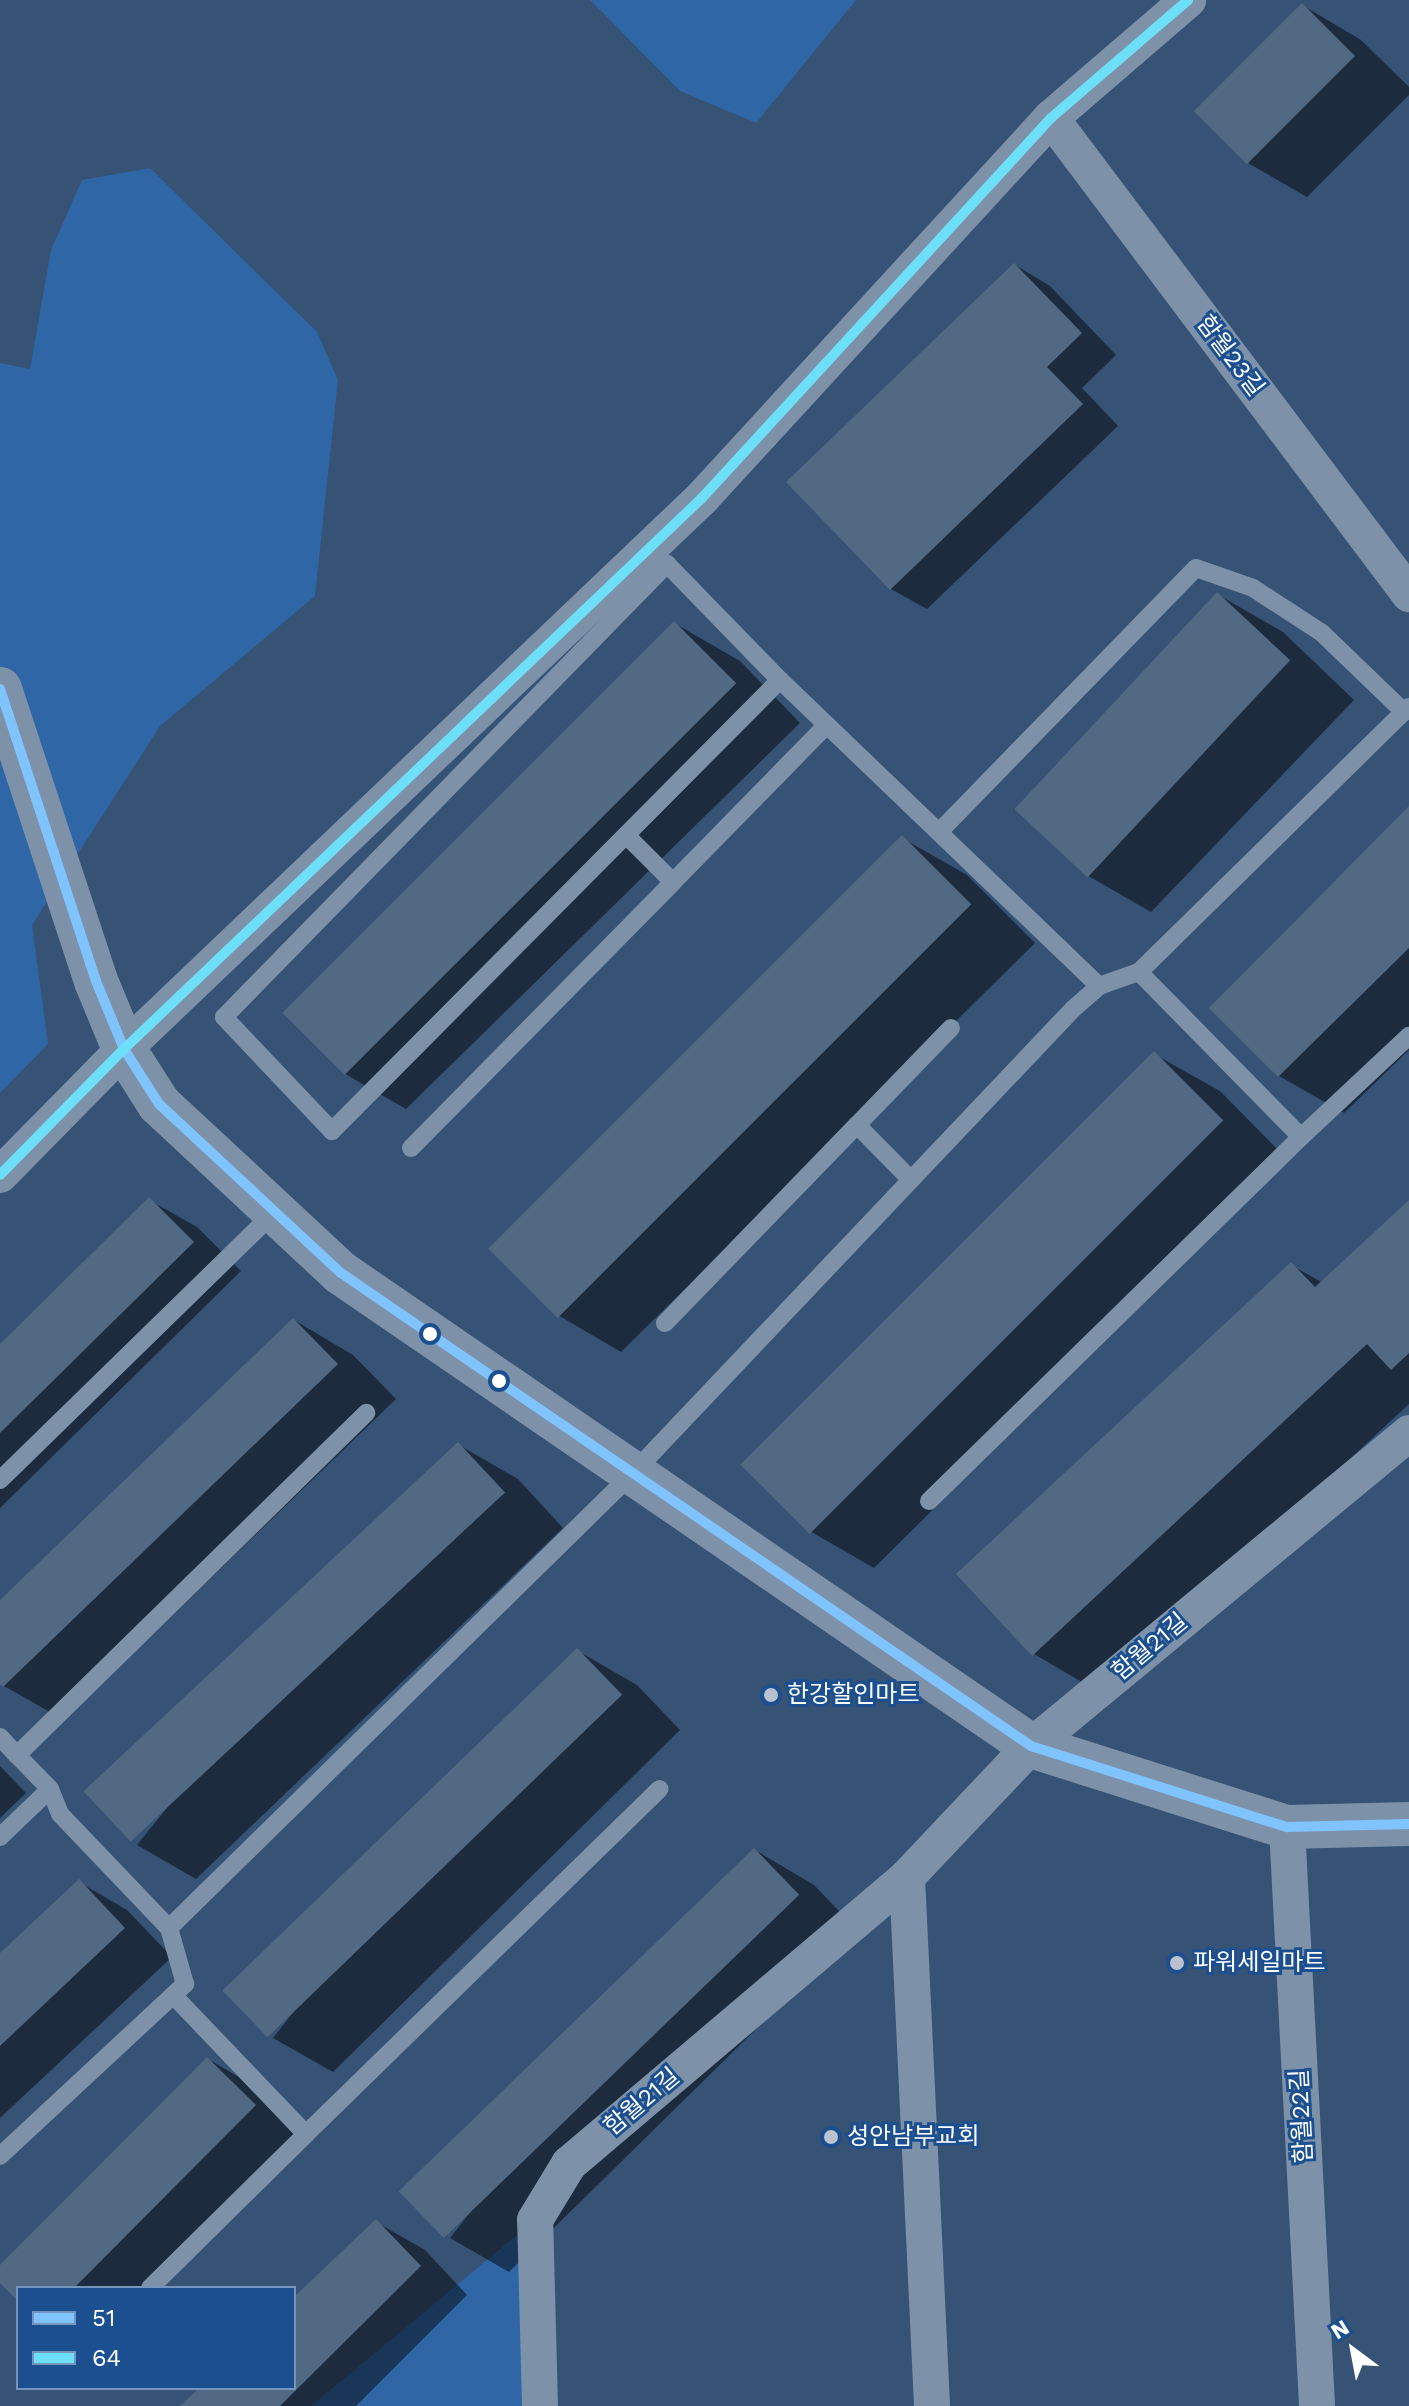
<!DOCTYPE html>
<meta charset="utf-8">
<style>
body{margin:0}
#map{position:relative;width:1409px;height:2406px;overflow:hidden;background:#365274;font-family:"Work Sans","Noto Sans KR",sans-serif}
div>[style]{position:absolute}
.green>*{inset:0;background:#2f66a5}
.shadow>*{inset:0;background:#0007}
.building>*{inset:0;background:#526984;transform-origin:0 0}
.service>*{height:18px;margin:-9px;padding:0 9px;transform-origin:9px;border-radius:9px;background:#7d92a8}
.minor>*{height:36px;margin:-18px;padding:0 18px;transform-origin:18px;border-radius:18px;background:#7d92a8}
.tertiary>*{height:44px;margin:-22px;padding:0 22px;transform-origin:22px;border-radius:22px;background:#7d92a8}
.bus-1>*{height:10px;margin:-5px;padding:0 5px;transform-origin:5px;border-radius:5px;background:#80c4ff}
.bus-2>*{height:10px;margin:-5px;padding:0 5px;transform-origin:5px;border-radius:5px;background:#6ddff8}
.dots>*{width:22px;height:22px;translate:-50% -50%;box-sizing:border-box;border:4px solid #1b4f8f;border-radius:50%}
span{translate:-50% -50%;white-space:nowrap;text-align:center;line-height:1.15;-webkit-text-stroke:6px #1b4f8f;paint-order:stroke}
.street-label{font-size:24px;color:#fff}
.poi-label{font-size:24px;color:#fff}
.left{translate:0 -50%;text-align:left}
.legend{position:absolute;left:16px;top:2286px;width:280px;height:104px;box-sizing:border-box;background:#1b4f8f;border:2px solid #7695bc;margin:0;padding:10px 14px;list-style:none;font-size:24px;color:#fff}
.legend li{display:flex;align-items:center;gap:16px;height:40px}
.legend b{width:40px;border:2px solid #7695bc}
.north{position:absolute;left:1313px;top:2310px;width:80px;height:80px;-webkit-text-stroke:6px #1b4f8f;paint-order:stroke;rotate:328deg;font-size:22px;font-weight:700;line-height:32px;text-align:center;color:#fff}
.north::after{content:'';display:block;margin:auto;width:28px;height:36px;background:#fff;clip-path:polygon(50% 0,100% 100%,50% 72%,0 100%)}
</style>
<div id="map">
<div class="green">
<div style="clip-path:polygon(590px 0,856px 0,756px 123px,680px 91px)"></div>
<div style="clip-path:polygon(150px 168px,317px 332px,338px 380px,315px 596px,160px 726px,32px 925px,48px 1044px,0 1093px,0 363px,30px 369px,51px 250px,82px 180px)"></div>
<div style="clip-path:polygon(535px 2220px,540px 2406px,311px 2406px)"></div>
</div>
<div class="shadow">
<div style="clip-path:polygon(1302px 5px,1361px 40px,1409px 87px,1409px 95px,1307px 197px,1248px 163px)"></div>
<div style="clip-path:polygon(1015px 265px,1050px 286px,1116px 355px,1082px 388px,1118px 426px,927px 609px,891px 589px)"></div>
<div style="clip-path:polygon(1217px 594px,1283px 632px,1354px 700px,1151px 912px,1085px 874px)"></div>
<div style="clip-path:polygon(674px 623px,740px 661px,800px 723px,406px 1109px,340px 1071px)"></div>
<div style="clip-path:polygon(1409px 808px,1409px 1050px,1344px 1113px,1279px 1076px)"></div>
<div style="clip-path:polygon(902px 838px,967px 875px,1035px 943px,621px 1352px,556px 1314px)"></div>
<div style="clip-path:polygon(1154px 1054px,1220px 1091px,1287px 1159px,874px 1568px,808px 1530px)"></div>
<div style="clip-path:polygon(149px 1200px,197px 1227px,241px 1271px,0 1508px,0 1346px)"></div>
<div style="clip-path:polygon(1409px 1203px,1409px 1404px,1099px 1692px,1034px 1654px,1291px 1265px,1323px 1283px)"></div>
<div style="clip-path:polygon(294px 1320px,353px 1355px,396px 1399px,64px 1720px,4px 1686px,0 1681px,0 1603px)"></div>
<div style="clip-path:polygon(459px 1445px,518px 1479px,563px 1528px,196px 1879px,137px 1845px)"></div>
<div style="clip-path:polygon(578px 1651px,637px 1685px,680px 1730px,333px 2072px,273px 2038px)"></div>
<div style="clip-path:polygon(0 1766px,26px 1793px,0 1818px)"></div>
<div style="clip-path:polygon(755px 1850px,814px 1885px,857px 1930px,509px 2272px,450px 2238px)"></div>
<div style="clip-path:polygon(79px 1882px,127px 1910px,172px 1957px,0 2118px,0 1956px)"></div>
<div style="clip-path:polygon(208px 2059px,256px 2087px,303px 2134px,150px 2288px,18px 2288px,18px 2298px,0 2280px,0 2267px)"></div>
<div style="clip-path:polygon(376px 2222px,425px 2250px,467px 2295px,356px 2406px,183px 2406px,202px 2388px,294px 2388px,294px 2300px)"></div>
</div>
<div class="building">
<div style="left:1302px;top:3px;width:75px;height:153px;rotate:45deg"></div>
<div style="clip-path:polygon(1014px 263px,1082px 333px,1047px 367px,1083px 404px,890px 590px,786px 482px)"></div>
<div style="left:1217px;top:592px;width:100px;height:297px;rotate:43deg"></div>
<div style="left:674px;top:621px;width:88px;height:554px;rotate:45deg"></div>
<div style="clip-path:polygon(1409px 806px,1409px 948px,1278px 1077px,1209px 1008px)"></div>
<div style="left:902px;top:835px;width:98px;height:585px;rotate:45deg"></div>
<div style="left:1154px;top:1051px;width:98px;height:585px;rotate:45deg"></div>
<div style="clip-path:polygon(149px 1197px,194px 1242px,0 1433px,0 1344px)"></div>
<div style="clip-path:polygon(1409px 1200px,1409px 1353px,1391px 1370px,1367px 1344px,1032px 1656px,956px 1574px,1291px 1262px,1315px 1287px)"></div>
<div style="clip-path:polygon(293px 1318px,338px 1364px,3px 1687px,0 1684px,0 1600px)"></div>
<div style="left:458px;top:1442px;width:69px;height:512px;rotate:47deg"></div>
<div style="left:577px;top:1648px;width:65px;height:493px;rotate:46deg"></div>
<div style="left:754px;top:1848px;width:65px;height:494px;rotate:46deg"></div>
<div style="clip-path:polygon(79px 1879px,125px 1928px,0 2046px,0 1953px)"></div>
<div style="clip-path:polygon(207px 2057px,256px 2105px,74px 2288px,18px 2288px,18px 2301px,0 2283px,0 2265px)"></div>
<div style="clip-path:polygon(376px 2219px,421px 2266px,280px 2406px,180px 2406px,199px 2388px,294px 2388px,294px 2297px)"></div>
</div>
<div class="service">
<div style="left:780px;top:680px;width:636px;rotate:134.81deg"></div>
<div style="left:332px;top:1131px;width:157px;rotate:-133.5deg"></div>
<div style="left:224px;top:1017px;width:634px;rotate:-45.64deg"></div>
<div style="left:667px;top:564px;width:162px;rotate:45.8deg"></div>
<div style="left:780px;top:680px;width:442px;rotate:43.8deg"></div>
<div style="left:939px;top:832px;width:368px;rotate:-45.8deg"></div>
<div style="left:1196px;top:568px;width:60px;rotate:19.3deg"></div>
<div style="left:1253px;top:588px;width:82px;rotate:33.1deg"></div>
<div style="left:1322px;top:633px;width:114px;rotate:43.9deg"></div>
<div style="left:673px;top:882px;width:220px;rotate:-45.6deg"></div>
<div style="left:1139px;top:972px;width:231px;rotate:45.5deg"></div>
<div style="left:1301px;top:1137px;width:148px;rotate:-43.1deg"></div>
<div style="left:857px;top:1125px;width:135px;rotate:-45.9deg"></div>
<div style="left:411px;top:1148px;width:373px;rotate:-45.4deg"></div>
<div style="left:673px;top:882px;width:66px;rotate:-135deg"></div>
<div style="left:665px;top:1323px;width:276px;rotate:-45.9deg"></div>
<div style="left:857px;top:1125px;width:77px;rotate:45.5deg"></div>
<div style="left:0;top:1480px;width:384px;rotate:-44.3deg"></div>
<div style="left:929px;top:1501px;width:520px;rotate:-44.38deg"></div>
<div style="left:0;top:1737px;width:25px;rotate:47deg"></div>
<div style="left:17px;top:1755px;width:489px;rotate:-44.4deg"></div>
<div style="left:17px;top:1755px;width:47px;rotate:45.9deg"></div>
<div style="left:50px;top:1789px;width:27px;rotate:68deg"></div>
<div style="left:60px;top:1814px;width:158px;rotate:46.3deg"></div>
<div style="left:169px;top:1928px;width:650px;rotate:-44.44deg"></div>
<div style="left:633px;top:1473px;width:639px;rotate:-46.52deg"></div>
<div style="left:1073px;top:1009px;width:35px;rotate:-41deg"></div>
<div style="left:1099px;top:986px;width:42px;rotate:-19.3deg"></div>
<div style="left:1139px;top:972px;width:378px;rotate:-44.5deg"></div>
<div style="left:0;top:1837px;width:69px;rotate:-43.8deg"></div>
<div style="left:173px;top:1995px;width:192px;rotate:46.3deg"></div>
<div style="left:306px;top:2134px;width:494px;rotate:-44.3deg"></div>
<div style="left:0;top:2156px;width:253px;rotate:-42.9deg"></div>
<div style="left:185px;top:1984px;width:58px;rotate:-105.9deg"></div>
<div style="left:150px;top:2288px;width:219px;rotate:-44.6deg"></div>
</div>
<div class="minor">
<div style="left:1051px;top:118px;width:596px;rotate:53.05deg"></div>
<div style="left:0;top:1175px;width:177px;rotate:-45.5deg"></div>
<div style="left:124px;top:1049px;width:799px;rotate:-43.63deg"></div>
<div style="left:702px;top:498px;width:516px;rotate:-47.43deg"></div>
<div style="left:1051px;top:118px;width:181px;rotate:-40.7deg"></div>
<div style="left:1287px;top:1827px;width:580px;rotate:87.03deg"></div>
<div style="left:907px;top:1877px;width:530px;rotate:87.29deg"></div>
<div style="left:540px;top:2406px;width:186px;rotate:-91.5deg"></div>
<div style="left:535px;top:2220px;width:66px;rotate:-58.7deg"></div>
<div style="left:569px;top:2164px;width:443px;rotate:-40.3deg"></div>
<div style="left:907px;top:1877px;width:180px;rotate:-46.6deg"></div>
<div style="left:1031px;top:1746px;width:491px;rotate:-39.6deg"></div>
</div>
<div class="tertiary">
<div style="left:0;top:689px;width:307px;rotate:71.8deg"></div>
<div style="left:96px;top:981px;width:74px;rotate:67.6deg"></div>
<div style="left:124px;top:1049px;width:65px;rotate:57.5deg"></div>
<div style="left:159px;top:1104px;width:248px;rotate:42.9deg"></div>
<div style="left:341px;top:1273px;width:837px;rotate:34.43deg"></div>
<div style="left:1031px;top:1746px;width:269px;rotate:17.6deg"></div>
<div style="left:1287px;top:1827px;width:122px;rotate:-1.4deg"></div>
</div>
<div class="bus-1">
<div style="left:0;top:689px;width:307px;rotate:71.8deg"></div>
<div style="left:96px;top:981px;width:74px;rotate:67.6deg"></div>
<div style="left:124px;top:1049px;width:65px;rotate:57.5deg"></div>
<div style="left:159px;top:1104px;width:248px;rotate:42.9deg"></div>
<div style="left:341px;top:1273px;width:837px;rotate:34.43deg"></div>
<div style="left:1031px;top:1746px;width:269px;rotate:17.6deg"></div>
<div style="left:1287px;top:1827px;width:122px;rotate:-1.4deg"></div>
</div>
<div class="bus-2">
<div style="left:0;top:1175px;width:177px;rotate:-45.5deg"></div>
<div style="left:124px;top:1049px;width:799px;rotate:-43.63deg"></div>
<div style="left:702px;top:498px;width:516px;rotate:-47.43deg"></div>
<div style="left:1051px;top:118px;width:181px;rotate:-40.7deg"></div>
</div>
<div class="dots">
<div style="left:430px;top:1334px;background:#fff"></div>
<div style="left:499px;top:1381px;background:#fff"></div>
<div style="left:771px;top:1695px;background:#b9c2ce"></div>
<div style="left:1177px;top:1963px;background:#b9c2ce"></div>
<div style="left:831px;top:2137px;background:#b9c2ce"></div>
</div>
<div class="street-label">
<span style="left:1230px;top:356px;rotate:53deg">함월23길</span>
<span style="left:1150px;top:1647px;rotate:-40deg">함월21길</span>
<span style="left:642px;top:2102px;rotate:-40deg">함월21길</span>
<span style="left:1302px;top:2116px;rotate:-93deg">함월22길</span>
</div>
<div class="poi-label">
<span class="left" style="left:787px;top:1695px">한강할인마트</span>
<span class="left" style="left:1193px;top:1963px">파워세일마트</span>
<span class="left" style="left:847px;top:2137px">성안남부교회</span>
</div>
<ul class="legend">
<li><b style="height:10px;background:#80c4ff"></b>51</li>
<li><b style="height:10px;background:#6ddff8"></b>64</li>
</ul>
<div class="north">N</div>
</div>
